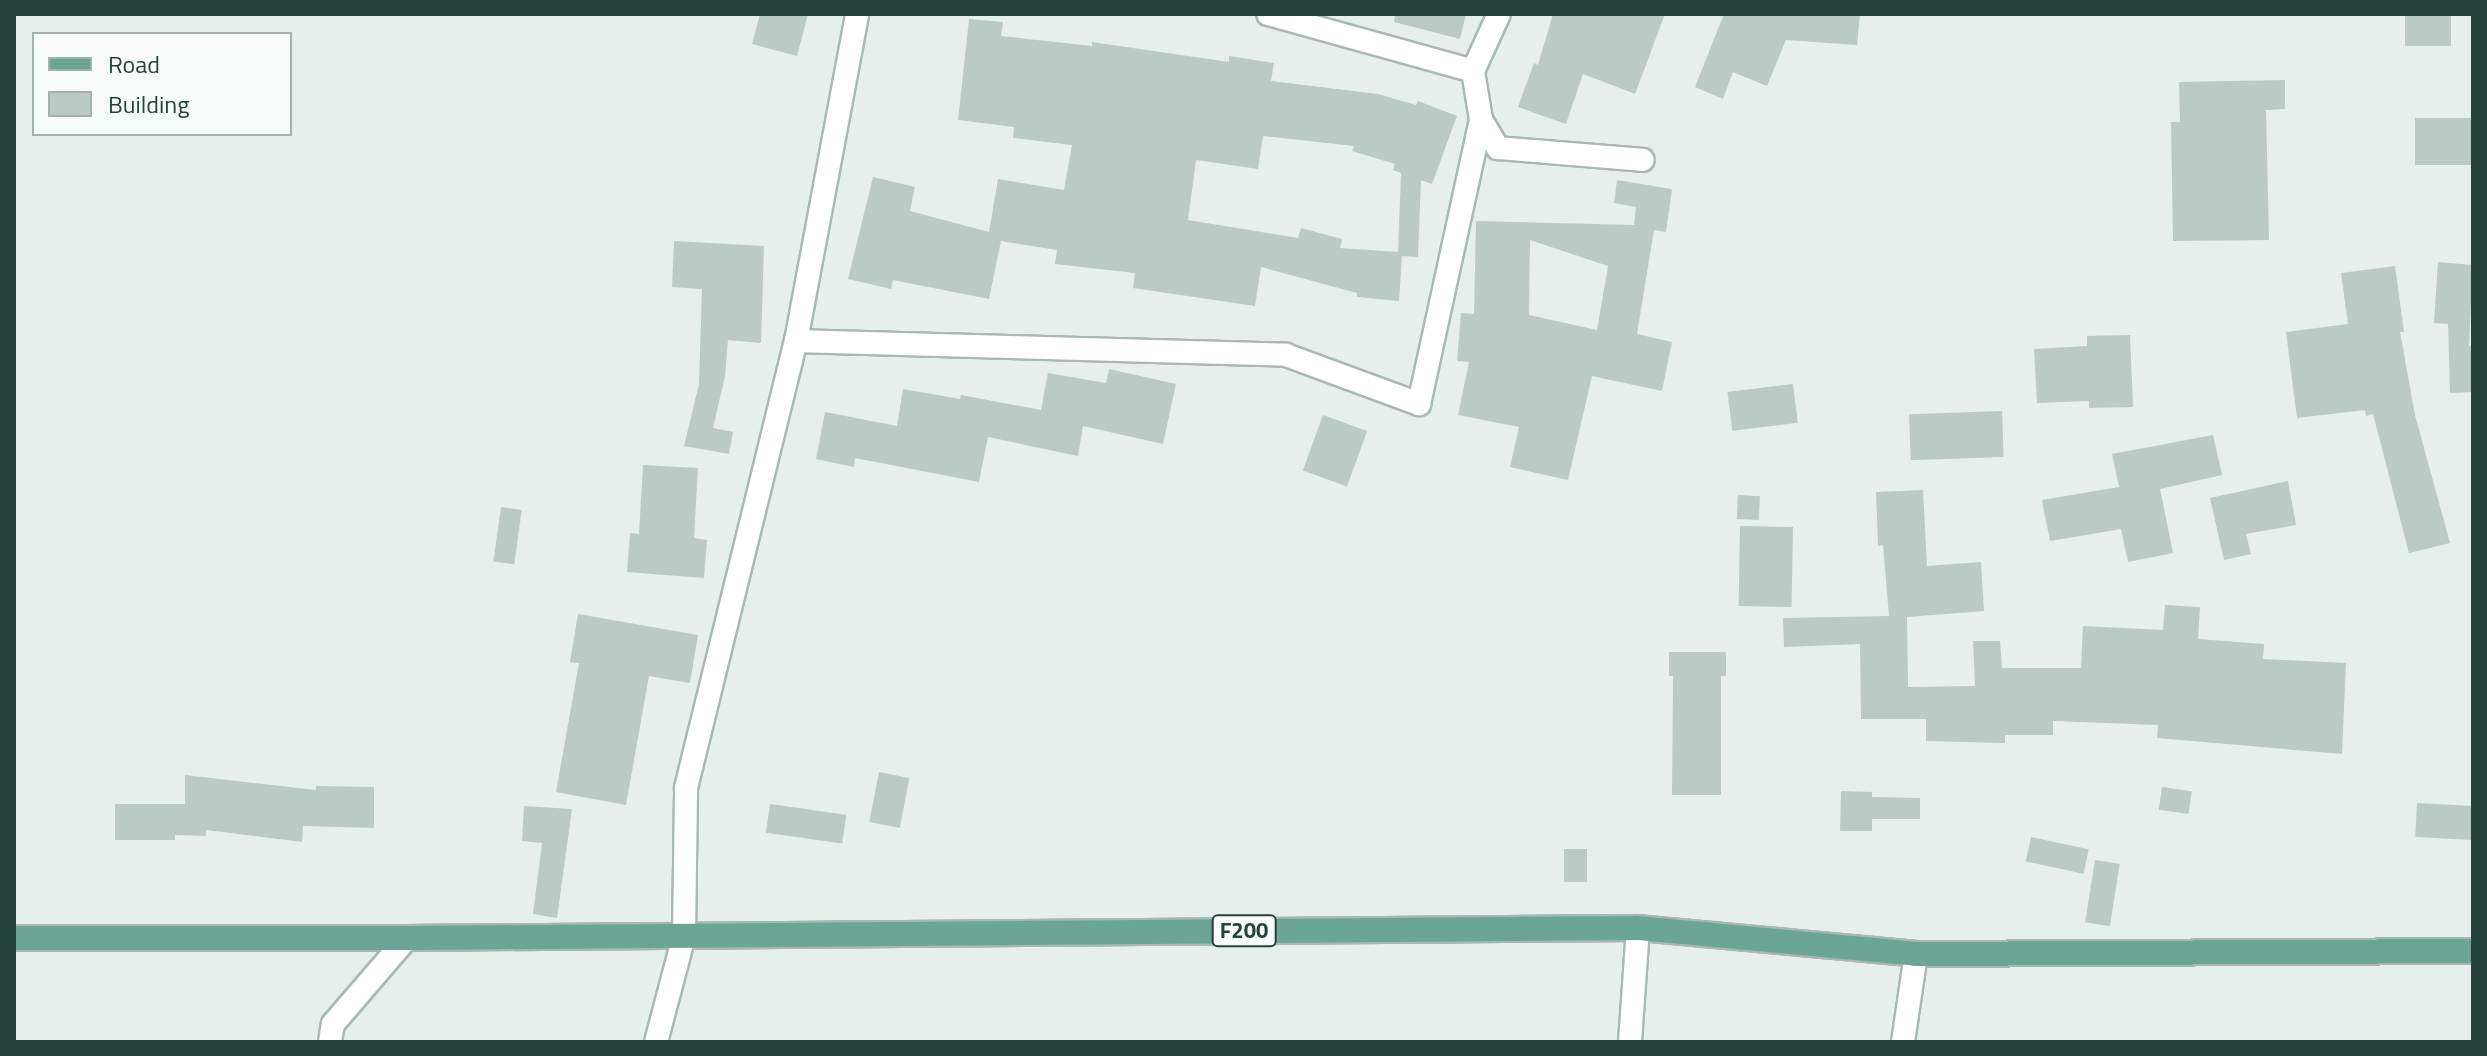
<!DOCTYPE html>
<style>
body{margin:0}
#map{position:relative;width:2487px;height:1056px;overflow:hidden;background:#e6efeb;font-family:"Titillium Web",sans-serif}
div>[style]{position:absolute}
.building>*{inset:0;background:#bbcac4;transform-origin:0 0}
.roads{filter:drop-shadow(2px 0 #a8b8b2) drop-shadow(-2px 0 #a8b8b2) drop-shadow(0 2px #a8b8b2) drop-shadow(0 -2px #a8b8b2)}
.street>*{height:22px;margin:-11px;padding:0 11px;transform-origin:11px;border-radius:11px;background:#fff}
.primary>*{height:24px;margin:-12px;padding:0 12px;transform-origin:12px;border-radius:12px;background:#6aa596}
span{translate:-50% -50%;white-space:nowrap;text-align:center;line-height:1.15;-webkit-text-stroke:6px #f7fbf9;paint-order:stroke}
.shield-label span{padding:2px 6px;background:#f7fbf9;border:2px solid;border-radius:6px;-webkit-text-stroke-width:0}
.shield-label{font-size:22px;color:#24423a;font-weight:700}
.frame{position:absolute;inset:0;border:16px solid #24423a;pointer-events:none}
.legend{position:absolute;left:32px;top:32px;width:260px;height:104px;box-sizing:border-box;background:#f7fbf9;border:2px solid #a3b1ad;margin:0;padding:10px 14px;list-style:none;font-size:24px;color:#24423a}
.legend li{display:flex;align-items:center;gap:16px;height:40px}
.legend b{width:40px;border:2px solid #a3b1ad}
</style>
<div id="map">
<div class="building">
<div style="clip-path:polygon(760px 14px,808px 14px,797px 56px,752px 44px)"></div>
<div style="clip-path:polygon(1395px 14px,1466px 14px,1460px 39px,1394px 22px)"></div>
<div style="clip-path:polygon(1553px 14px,1665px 14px,1635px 94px,1583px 74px,1566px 124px,1518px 107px,1534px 63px,1538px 65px)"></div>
<div style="clip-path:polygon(1724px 14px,1860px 14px,1857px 45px,1786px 40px,1767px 86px,1733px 72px,1723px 99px,1695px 87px)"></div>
<div style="left:2405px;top:14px;width:46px;height:32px"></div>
<div style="clip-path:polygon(evenodd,969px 19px,1003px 22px,1001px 36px,1092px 46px,1092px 42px,1229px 62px,1229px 56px,1274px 63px,1271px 81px,1378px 94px,1416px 105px,1418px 101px,1457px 116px,1432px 184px,1421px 180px,1418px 257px,1402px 256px,1399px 301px,1357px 297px,1357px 293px,1261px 267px,1255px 306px,1133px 288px,1135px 273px,1055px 264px,1057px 250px,1001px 241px,989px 299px,893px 280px,891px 289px,848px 279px,873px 177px,915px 187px,910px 211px,989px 232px,998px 179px,1064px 190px,1072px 145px,1013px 138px,1014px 127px,958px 120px,969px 19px,1263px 136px,1354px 146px,1352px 151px,1395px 164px,1393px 170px,1401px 173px,1398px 252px,1340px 248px,1342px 239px,1301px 228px,1298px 238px,1188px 220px,1196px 160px,1258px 169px,1263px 136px)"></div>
<div style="clip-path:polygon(2285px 80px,2285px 109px,2266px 110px,2269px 240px,2173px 241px,2171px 122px,2180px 122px,2179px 82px)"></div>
<div style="left:2473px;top:118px;width:47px;height:58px;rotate:90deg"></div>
<div style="clip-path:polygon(evenodd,1617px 180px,1672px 189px,1666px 232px,1654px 230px,1637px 334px,1672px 342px,1662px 391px,1592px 376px,1568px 480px,1510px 467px,1519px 427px,1458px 415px,1469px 362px,1457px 361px,1461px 313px,1474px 314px,1476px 221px,1634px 225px,1636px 207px,1614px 203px,1617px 180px,1530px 240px,1608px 266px,1597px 330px,1529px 315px,1530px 240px)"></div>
<div style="clip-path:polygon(674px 241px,764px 246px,761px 343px,728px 340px,725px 376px,713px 428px,733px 432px,729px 454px,684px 446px,699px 384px,702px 289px,672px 287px)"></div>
<div style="clip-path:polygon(2438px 262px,2473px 265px,2469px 346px,2473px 345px,2473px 392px,2450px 393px,2448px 324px,2434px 323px)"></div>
<div style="clip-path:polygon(2395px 266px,2404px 332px,2400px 332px,2415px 415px,2450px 543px,2409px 553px,2373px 414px,2366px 416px,2365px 410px,2297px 418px,2286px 332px,2348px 324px,2341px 273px)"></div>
<div style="clip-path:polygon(2130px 335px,2133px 407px,2089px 408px,2089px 401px,2037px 403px,2034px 349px,2087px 346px,2087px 336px)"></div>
<div style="clip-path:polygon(1109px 369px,1176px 384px,1163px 444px,1083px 426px,1078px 456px,988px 437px,979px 482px,855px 458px,854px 467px,816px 459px,825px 412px,897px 426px,903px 389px,960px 399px,961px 395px,1041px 410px,1048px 373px,1106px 383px)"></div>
<div style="left:1793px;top:384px;width:39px;height:66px;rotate:83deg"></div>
<div style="left:2002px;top:411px;width:46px;height:93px;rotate:88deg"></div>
<div style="left:1323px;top:415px;width:47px;height:59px;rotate:20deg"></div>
<div style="clip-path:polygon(2213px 435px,2222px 475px,2160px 489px,2173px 553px,2128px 562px,2121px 529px,2050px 541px,2042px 500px,2119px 487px,2112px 454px)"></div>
<div style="clip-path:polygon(643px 465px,698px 468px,694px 538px,707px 540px,704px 578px,627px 572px,630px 533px,639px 534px)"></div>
<div style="clip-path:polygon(2288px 481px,2296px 525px,2246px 534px,2251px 554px,2224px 560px,2210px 498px)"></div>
<div style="clip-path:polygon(1923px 490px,1927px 566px,1981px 562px,1984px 611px,1907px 617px,1908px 687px,1975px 686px,1973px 641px,2000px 641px,2002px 668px,2081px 668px,2083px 626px,2163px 630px,2165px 605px,2200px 607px,2198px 639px,2264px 644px,2263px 659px,2346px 663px,2342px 754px,2157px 738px,2158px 725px,2053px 721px,2053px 735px,2005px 735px,2005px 743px,1926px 741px,1926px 719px,1861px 719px,1860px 644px,1784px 647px,1783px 618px,1889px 616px,1883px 545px,1878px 546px,1876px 492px)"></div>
<div style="left:1738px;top:495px;width:22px;height:24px;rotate:3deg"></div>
<div style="left:501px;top:507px;width:21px;height:55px;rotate:8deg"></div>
<div style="left:1740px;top:526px;width:53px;height:80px;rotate:1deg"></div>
<div style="clip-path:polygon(578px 614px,698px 635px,690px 683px,649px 676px,626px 805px,556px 792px,579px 663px,570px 662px)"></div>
<div style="clip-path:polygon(1669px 652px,1726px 652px,1726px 676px,1721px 676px,1721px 795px,1672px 795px,1673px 676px,1669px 676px)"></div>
<div style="left:879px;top:772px;width:31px;height:51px;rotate:11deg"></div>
<div style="clip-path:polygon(185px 775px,316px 790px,316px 786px,374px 787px,374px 828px,303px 826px,302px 842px,206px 830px,206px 836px,175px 835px,175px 840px,115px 840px,115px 804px,185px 804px)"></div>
<div style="left:2162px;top:787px;width:30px;height:23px;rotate:8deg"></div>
<div style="clip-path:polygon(1841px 791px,1872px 792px,1872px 797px,1920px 798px,1920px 819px,1872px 819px,1872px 831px,1840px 831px)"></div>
<div style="left:2417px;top:803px;width:56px;height:34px;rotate:3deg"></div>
<div style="left:770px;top:804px;width:77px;height:29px;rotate:8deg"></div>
<div style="clip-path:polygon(524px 806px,572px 809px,557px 918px,533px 914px,542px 843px,522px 841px)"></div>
<div style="left:2031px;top:837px;width:59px;height:25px;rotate:12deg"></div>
<div style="left:1564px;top:849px;width:23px;height:33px"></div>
<div style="left:2095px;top:860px;width:25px;height:63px;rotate:9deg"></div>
</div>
<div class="roads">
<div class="street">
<div style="left:1268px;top:14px;width:213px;rotate:15.5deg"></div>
<div style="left:1473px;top:71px;width:50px;rotate:80.7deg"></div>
<div style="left:1481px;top:120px;width:33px;rotate:59deg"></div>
<div style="left:1498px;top:148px;width:145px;rotate:4.7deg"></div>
<div style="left:1473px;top:71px;width:63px;rotate:-65.5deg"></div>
<div style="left:796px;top:341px;width:490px;rotate:1.6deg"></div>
<div style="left:1286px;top:355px;width:142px;rotate:20.2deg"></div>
<div style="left:1419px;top:404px;width:291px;rotate:-77.7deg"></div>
<div style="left:330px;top:1042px;width:18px;rotate:-81deg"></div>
<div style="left:333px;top:1024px;width:113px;rotate:-49.3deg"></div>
<div style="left:656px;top:1042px;width:110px;rotate:-75.2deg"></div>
<div style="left:684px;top:936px;width:148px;rotate:-89.2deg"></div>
<div style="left:686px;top:788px;width:460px;rotate:-76.2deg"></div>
<div style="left:796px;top:341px;width:333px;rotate:-79.4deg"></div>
<div style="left:1630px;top:1042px;width:114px;rotate:-86deg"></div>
<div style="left:1903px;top:1042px;width:89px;rotate:-81.6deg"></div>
</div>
<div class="primary">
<div style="left:14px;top:938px;width:393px"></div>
<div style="left:407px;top:938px;width:1231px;rotate:-0.47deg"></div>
<div style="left:1638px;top:928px;width:279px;rotate:5.3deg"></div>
<div style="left:1916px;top:954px;width:557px;rotate:-0.31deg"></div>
</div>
</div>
<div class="shield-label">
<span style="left:1244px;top:931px">F200</span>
</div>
<div class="frame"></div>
<ul class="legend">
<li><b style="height:10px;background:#6aa596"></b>Road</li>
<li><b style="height:22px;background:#bbcac4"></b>Building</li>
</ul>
</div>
